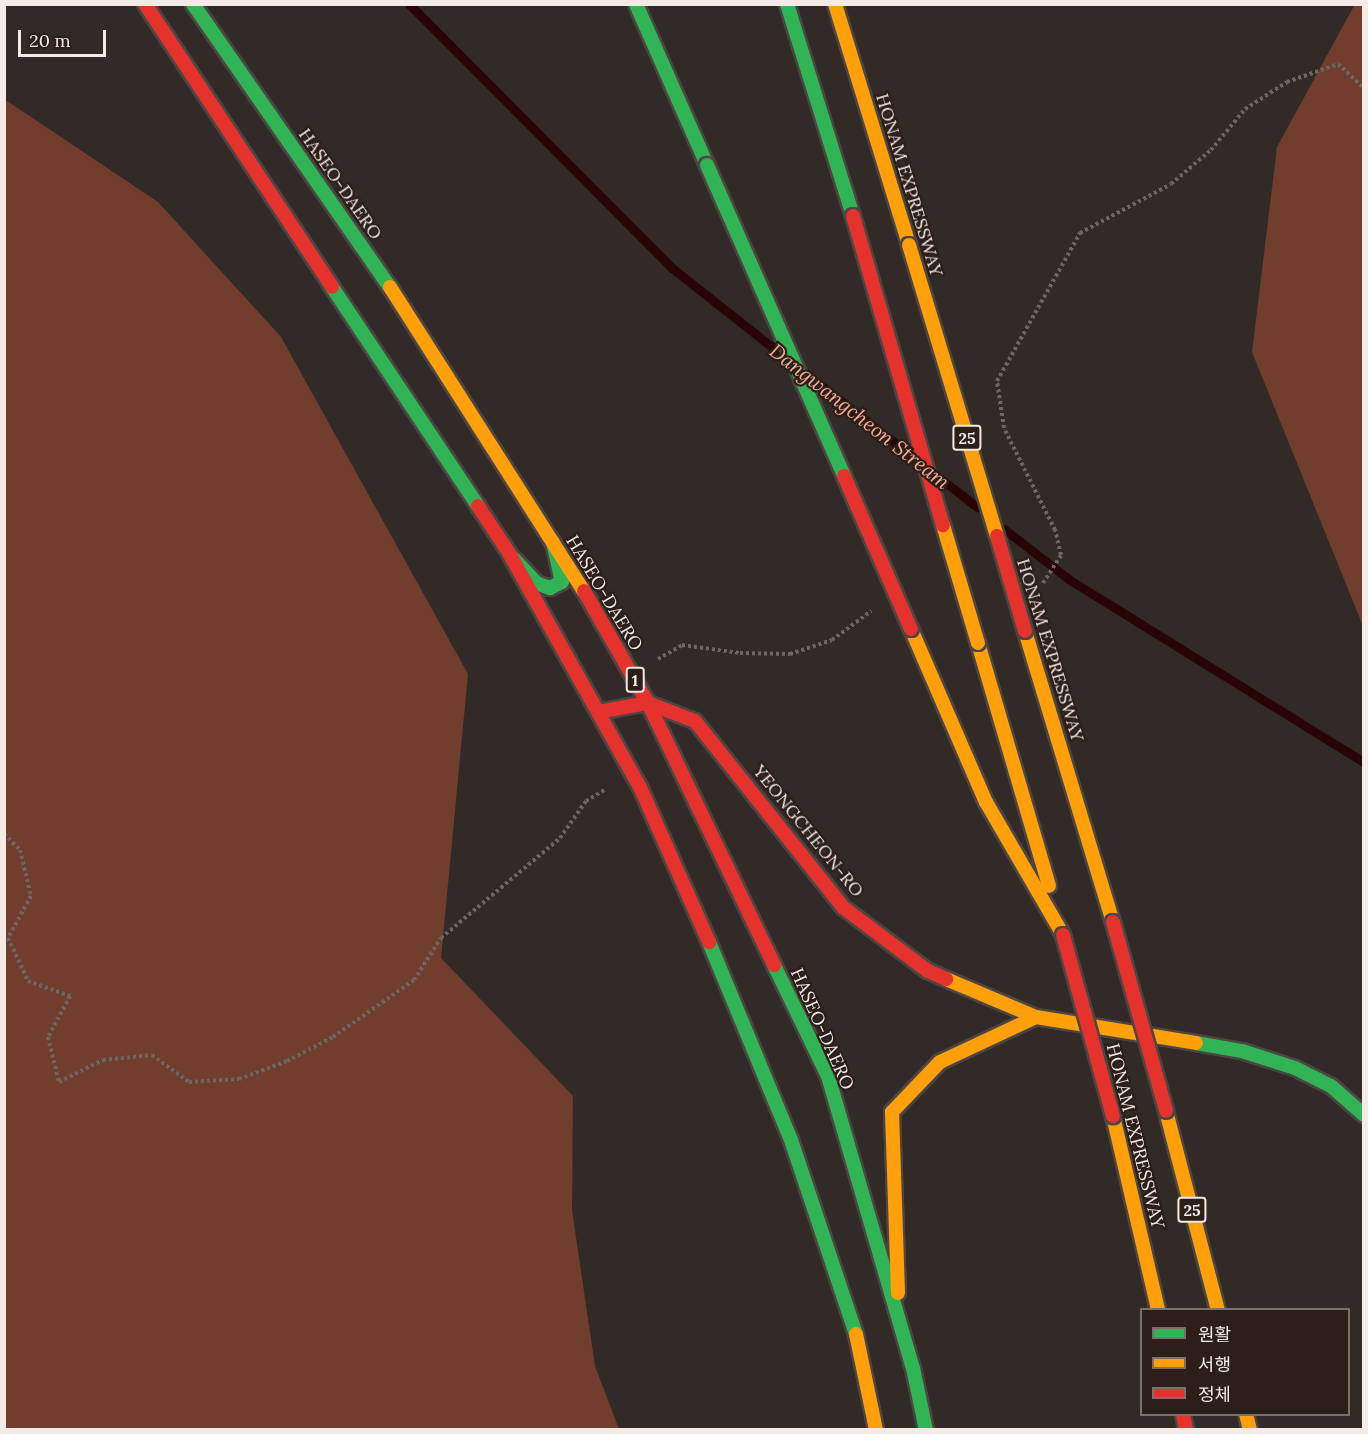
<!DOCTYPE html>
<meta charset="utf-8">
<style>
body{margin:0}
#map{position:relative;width:1368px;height:1434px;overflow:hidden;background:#322a27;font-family:Lora,"Noto Sans KR",serif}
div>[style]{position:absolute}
.forest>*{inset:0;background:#713d2d}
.stream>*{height:9px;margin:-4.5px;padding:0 4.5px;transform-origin:4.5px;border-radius:4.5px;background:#280504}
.path>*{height:4px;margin-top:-2px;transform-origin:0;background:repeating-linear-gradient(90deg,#6e6663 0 3px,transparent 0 6px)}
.roads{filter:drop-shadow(2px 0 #4c4643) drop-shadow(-2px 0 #4c4643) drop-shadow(0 2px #4c4643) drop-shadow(0 -2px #4c4643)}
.fast>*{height:14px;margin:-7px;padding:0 7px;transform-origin:7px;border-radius:7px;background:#30b455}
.slow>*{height:14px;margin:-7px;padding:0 7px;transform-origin:7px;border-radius:7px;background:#ff9f0a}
.jam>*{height:14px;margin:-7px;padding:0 7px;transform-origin:7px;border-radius:7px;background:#e5322d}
.bridges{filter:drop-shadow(2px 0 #4c4643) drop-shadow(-2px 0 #4c4643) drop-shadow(0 2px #4c4643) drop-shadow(0 -2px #4c4643)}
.fast-bridge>*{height:14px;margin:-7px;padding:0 7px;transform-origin:7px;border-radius:7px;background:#30b455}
.slow-bridge>*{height:14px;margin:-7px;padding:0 7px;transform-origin:7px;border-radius:7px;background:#ff9f0a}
.jam-bridge>*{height:14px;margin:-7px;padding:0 7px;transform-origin:7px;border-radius:7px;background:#e5322d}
span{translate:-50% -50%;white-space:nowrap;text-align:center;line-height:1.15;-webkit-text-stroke:4.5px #2c1e19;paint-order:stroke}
.shield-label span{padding:2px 4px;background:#2c1e19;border:2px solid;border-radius:4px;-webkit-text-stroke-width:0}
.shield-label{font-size:16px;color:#f4eae6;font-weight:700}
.street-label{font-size:18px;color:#f4eae6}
.water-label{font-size:20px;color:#f6ac95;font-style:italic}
.frame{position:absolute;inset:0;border:6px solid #f4eae6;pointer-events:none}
.legend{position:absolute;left:1140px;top:1308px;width:210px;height:108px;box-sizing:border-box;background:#2c1e19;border:2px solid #7c706b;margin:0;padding:8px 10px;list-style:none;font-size:18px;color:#f4eae6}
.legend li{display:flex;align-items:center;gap:12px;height:30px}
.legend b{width:30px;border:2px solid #7c706b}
.scale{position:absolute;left:18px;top:30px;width:88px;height:27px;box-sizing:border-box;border:3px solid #f4eae6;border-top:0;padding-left:8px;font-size:18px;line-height:21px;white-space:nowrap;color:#f4eae6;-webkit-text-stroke:4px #2c1e19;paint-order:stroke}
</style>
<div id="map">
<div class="forest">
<div style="clip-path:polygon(1355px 4px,1364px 5px,1363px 626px,1252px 352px,1277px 147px)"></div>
<div style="clip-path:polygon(4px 99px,158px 202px,281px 337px,468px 674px,441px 958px,573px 1096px,572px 1210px,595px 1366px,619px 1429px,5px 1429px)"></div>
</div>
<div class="stream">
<div style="left:409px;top:4px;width:373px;rotate:45.1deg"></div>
<div style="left:672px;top:268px;width:132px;rotate:38.3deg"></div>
<div style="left:813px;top:379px;width:127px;rotate:38deg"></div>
<div style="left:941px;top:479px;width:46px;rotate:37.9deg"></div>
<div style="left:1004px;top:529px;width:83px;rotate:37.7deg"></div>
<div style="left:1070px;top:580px;width:346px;rotate:31.8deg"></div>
</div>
<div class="path">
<div style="left:1043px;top:583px;width:33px;rotate:-57deg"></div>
<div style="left:1061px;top:555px;width:26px;rotate:-103deg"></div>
<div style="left:1055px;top:530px;width:114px;rotate:-116.6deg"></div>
<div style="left:1004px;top:428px;width:48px;rotate:-98.5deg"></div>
<div style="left:997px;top:381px;width:170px;rotate:-60.7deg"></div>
<div style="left:1080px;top:233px;width:103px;rotate:-28.3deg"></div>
<div style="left:1171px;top:184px;width:52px;rotate:-40.4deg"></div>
<div style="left:1211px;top:150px;width:53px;rotate:-50.3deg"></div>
<div style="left:1245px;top:109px;width:50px;rotate:-32.7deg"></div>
<div style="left:1287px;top:82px;width:54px;rotate:-19.4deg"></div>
<div style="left:1338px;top:64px;width:35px;rotate:43deg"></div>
<div style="left:658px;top:659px;width:28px;rotate:-30deg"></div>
<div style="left:682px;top:645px;width:59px;rotate:7.9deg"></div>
<div style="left:740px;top:653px;width:50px;rotate:1.1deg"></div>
<div style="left:790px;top:654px;width:44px;rotate:-18.4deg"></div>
<div style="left:832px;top:640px;width:49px;rotate:-36.6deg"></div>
<div style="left:4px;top:834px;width:23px;rotate:45deg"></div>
<div style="left:20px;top:850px;width:47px;rotate:76.6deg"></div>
<div style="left:31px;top:896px;width:48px;rotate:118.7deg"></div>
<div style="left:8px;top:938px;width:47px;rotate:65.1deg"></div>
<div style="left:28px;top:981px;width:45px;rotate:19.7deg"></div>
<div style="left:70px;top:996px;width:47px;rotate:118.2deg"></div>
<div style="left:48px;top:1037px;width:46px;rotate:76.3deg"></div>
<div style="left:59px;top:1082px;width:49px;rotate:-26.6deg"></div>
<div style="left:103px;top:1060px;width:49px;rotate:-5.8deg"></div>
<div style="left:152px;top:1055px;width:46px;rotate:36.1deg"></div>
<div style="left:189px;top:1082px;width:50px;rotate:-3.4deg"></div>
<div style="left:239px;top:1079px;width:51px;rotate:-20.6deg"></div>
<div style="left:287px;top:1061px;width:52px;rotate:-27.6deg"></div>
<div style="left:333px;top:1037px;width:99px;rotate:-35.1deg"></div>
<div style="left:414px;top:980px;width:50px;rotate:-57.3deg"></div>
<div style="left:441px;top:938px;width:155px;rotate:-40deg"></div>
<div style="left:560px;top:838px;width:45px;rotate:-54.9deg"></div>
<div style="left:586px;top:801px;width:23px;rotate:-31deg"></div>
</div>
<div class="roads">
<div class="fast">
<div style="left:193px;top:4px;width:345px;rotate:55.2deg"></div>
<div style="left:636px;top:4px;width:176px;rotate:66.2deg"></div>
<div style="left:787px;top:4px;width:222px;rotate:72.7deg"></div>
<div style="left:332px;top:287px;width:263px;rotate:56.3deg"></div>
<div style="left:514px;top:559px;width:33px;rotate:47deg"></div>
<div style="left:536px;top:583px;width:15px;rotate:20deg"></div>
<div style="left:550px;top:588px;width:13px;rotate:-27deg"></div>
<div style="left:562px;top:582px;width:41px;rotate:-102.7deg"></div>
<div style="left:709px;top:942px;width:214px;rotate:67.5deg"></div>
<div style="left:791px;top:1140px;width:205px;rotate:71.5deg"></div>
<div style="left:774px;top:965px;width:123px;rotate:64.1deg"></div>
<div style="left:828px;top:1076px;width:304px;rotate:73.8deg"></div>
<div style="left:913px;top:1368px;width:63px;rotate:78.2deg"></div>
<div style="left:1196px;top:1043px;width:47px;rotate:9.9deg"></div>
<div style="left:1242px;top:1051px;width:56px;rotate:17.8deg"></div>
<div style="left:1295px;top:1068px;width:40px;rotate:26.6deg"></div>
<div style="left:1331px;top:1086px;width:44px;rotate:41.3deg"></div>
</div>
<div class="slow">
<div style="left:835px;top:4px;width:252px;rotate:72.9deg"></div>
<div style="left:390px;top:287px;width:361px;rotate:57.5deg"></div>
<div style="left:911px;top:629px;width:189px;rotate:66.6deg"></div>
<div style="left:986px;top:802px;width:154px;rotate:59.9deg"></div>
<div style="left:1025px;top:631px;width:304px;rotate:73.2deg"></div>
<div style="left:978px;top:643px;width:253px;rotate:73.7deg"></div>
<div style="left:946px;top:979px;width:98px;rotate:22.9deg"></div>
<div style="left:1036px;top:1017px;width:162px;rotate:9.2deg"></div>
<div style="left:1166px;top:1111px;width:206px;rotate:75.4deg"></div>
<div style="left:1113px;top:1116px;width:199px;rotate:76.9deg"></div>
<div style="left:898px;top:1293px;width:181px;rotate:-91.9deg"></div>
<div style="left:892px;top:1112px;width:69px;rotate:-46.2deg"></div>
<div style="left:940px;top:1062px;width:106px;rotate:-25.1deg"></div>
<div style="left:856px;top:1334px;width:98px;rotate:78.2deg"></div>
<div style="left:1246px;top:1414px;width:16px;rotate:76deg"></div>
</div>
<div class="jam">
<div style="left:145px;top:4px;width:339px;rotate:56.5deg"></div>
<div style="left:478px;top:506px;width:56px;rotate:56.6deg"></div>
<div style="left:509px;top:553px;width:268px;rotate:60.8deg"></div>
<div style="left:640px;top:787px;width:170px;rotate:66deg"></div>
<div style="left:584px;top:591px;width:129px;rotate:60.3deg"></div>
<div style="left:648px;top:703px;width:291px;rotate:64.3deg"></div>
<div style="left:598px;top:712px;width:51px;rotate:-10.2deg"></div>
<div style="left:648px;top:703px;width:50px;rotate:21deg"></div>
<div style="left:695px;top:721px;width:239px;rotate:51.5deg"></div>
<div style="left:844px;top:908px;width:105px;rotate:36.9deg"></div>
<div style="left:928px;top:971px;width:20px;rotate:24deg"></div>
<div style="left:1183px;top:1414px;width:16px;rotate:79deg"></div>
</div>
</div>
<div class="bridges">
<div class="fast-bridge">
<div style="left:707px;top:165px;width:340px;rotate:66.2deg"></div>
</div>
<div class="slow-bridge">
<div style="left:909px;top:245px;width:304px;rotate:73.2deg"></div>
<div style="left:943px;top:525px;width:123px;rotate:73.5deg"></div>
</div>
<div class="jam-bridge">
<div style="left:853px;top:216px;width:322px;rotate:73.8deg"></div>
<div style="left:844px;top:476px;width:167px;rotate:66.4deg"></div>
<div style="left:997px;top:536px;width:99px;rotate:73.6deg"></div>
<div style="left:1113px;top:922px;width:196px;rotate:74.3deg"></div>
<div style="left:1063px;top:935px;width:188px;rotate:74.6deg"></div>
</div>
</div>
<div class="shield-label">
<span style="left:967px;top:438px">25</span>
<span style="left:635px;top:680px">1</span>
<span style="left:1192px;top:1210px">25</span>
</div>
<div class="street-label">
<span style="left:340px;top:184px;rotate:55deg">HASEO-DAERO</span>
<span style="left:909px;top:185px;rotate:73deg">HONAM EXPRESSWAY</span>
<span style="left:604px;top:593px;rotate:59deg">HASEO-DAERO</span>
<span style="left:1050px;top:650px;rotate:73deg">HONAM EXPRESSWAY</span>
<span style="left:808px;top:831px;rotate:51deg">YEONGCHEON-RO</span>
<span style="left:822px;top:1029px;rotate:66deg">HASEO-DAERO</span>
<span style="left:1135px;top:1136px;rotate:76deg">HONAM EXPRESSWAY</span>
</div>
<div class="water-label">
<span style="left:860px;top:416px;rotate:38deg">Dangwangcheon Stream</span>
</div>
<div class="frame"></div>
<ul class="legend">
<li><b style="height:8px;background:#30b455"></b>원활</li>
<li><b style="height:8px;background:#ff9f0a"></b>서행</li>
<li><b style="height:8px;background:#e5322d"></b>정체</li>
</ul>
<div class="scale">20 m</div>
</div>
